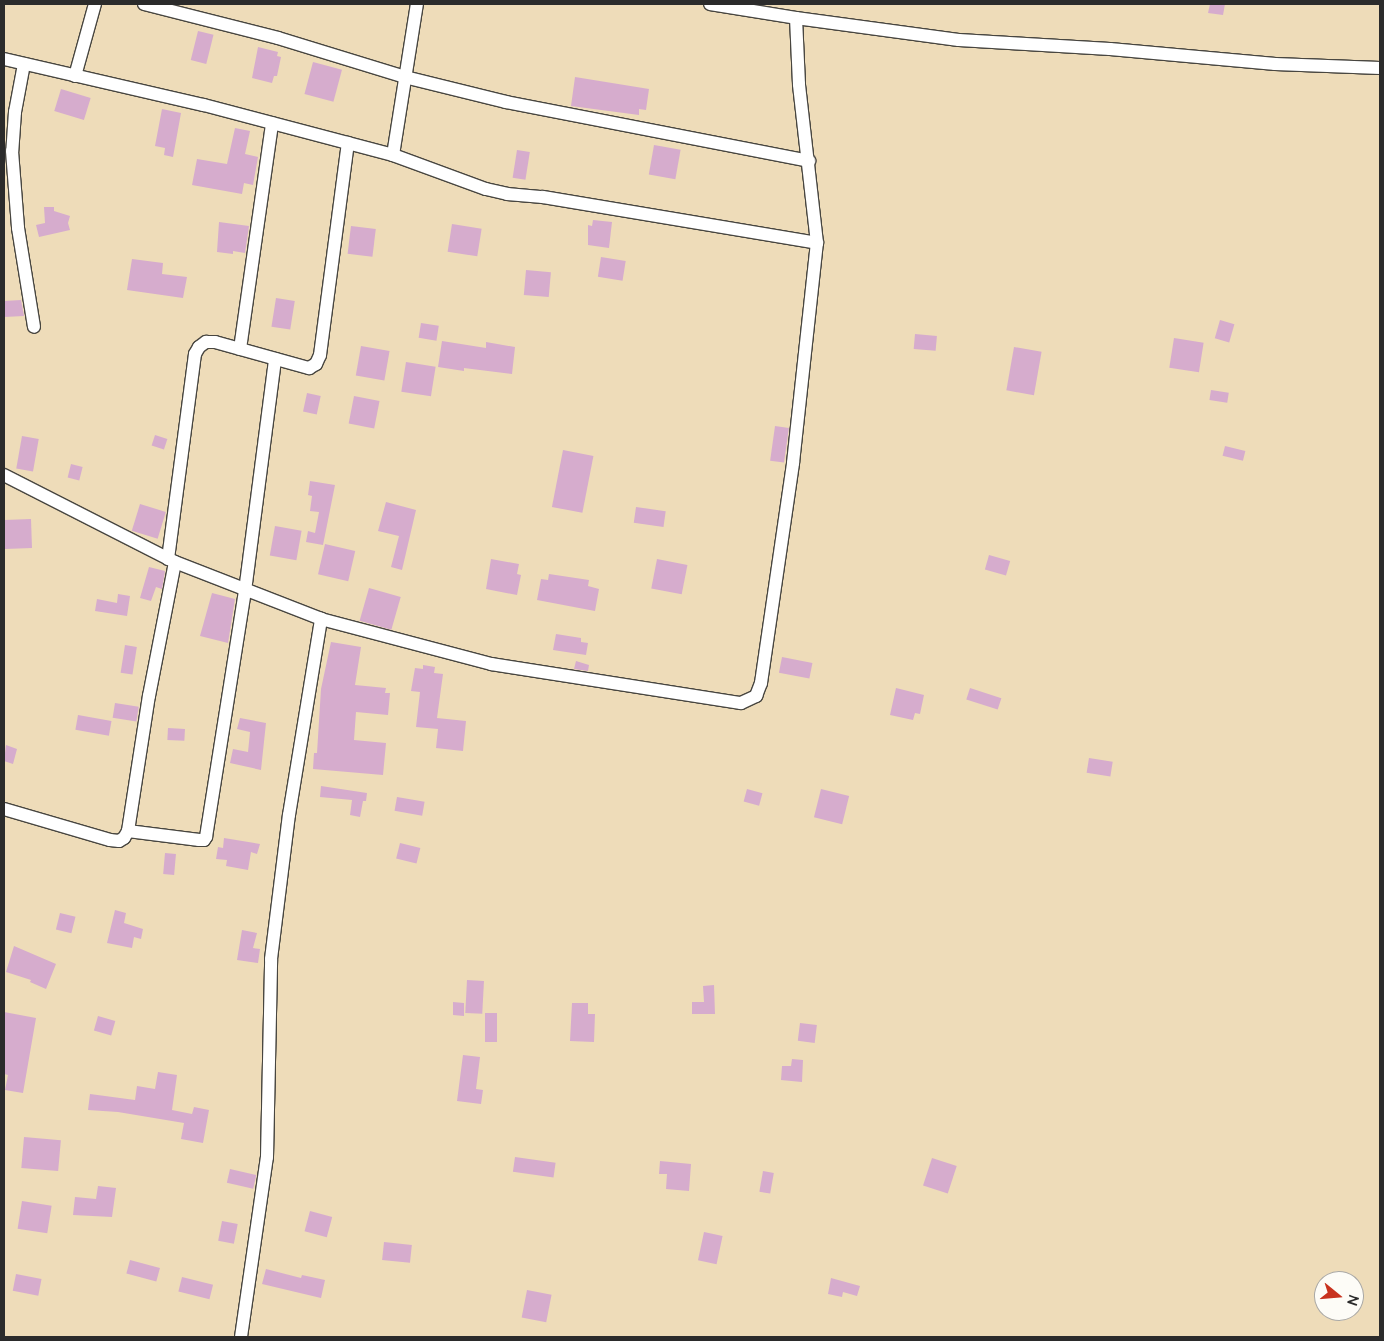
<!DOCTYPE html>
<style>
body{margin:0}
#map{position:relative;width:1384px;height:1341px;overflow:hidden;background:#eedcb9;font-family:"Architects Daughter",sans-serif}
div>[style]{position:absolute}
.building>*{inset:0;background:#d6accd;transform-origin:0 0}
.roads{filter:drop-shadow(1px 0 #484640) drop-shadow(-1px 0 #484640) drop-shadow(0 1px #484640) drop-shadow(0 -1px #484640)}
.street>*{height:12px;margin:-6px;padding:0 6px;transform-origin:6px;border-radius:6px;background:#fff}
span{translate:-50% -50%;white-space:nowrap;text-align:center;line-height:1.15;-webkit-text-stroke:4px #fdfcf7;paint-order:stroke}
.frame{position:absolute;inset:0;border:5px solid #2b2b2b;pointer-events:none}
.north{position:absolute;left:1314px;top:1271px;width:50px;height:50px;box-sizing:border-box;background:#fdfcf7;border:1px solid #a9a8a5;border-radius:50%;rotate:107deg;font-size:14px;font-weight:700;line-height:20px;text-align:center;color:#2b2b2b}
.north::after{content:'';display:block;margin:auto;width:18px;height:22px;background:#c8321e;clip-path:polygon(50% 0,100% 100%,50% 72%,0 100%)}
</style>
<div id="map">
<div class="building">
<div style="clip-path:polygon(1210px 4px,1225px 4px,1223px 15px,1208px 13px)"></div>
<div style="left:198px;top:31px;width:16px;height:30px;rotate:14deg"></div>
<div style="clip-path:polygon(258px 47px,278px 52px,277px 56px,281px 57px,277px 76px,274px 76px,272px 83px,252px 78px)"></div>
<div style="left:313px;top:62px;width:30px;height:33px;rotate:15deg"></div>
<div style="clip-path:polygon(575px 77px,649px 89px,646px 110px,639px 109px,639px 115px,571px 106px)"></div>
<div style="left:61px;top:89px;width:31px;height:23px;rotate:17deg"></div>
<div style="clip-path:polygon(162px 109px,181px 113px,173px 157px,164px 155px,165px 148px,155px 146px)"></div>
<div style="clip-path:polygon(235px 128px,250px 131px,245px 154px,258px 157px,253px 185px,244px 183px,242px 194px,192px 185px,197px 159px,227px 164px)"></div>
<div style="left:654px;top:145px;width:27px;height:30px;rotate:10deg"></div>
<div style="left:517px;top:150px;width:13px;height:28px;rotate:9deg"></div>
<div style="clip-path:polygon(44px 207px,54px 207px,54px 211px,70px 216px,68px 223px,70px 230px,39px 237px,36px 225px,45px 223px)"></div>
<div style="clip-path:polygon(593px 220px,612px 222px,609px 248px,588px 245px,588px 225px,592px 226px)"></div>
<div style="clip-path:polygon(219px 222px,249px 226px,245px 253px,233px 251px,233px 254px,217px 252px)"></div>
<div style="left:452px;top:224px;width:30px;height:28px;rotate:9deg"></div>
<div style="left:351px;top:226px;width:25px;height:28px;rotate:7deg"></div>
<div style="left:601px;top:257px;width:25px;height:20px;rotate:9deg"></div>
<div style="clip-path:polygon(132px 259px,163px 263px,162px 274px,187px 277px,183px 298px,127px 290px)"></div>
<div style="left:526px;top:270px;width:25px;height:25px;rotate:5deg"></div>
<div style="left:276px;top:298px;width:19px;height:29px;rotate:9deg"></div>
<div style="clip-path:polygon(21px 300px,24px 316px,4px 317px,4px 301px)"></div>
<div style="left:1220px;top:320px;width:15px;height:19px;rotate:16deg"></div>
<div style="left:421px;top:323px;width:18px;height:15px;rotate:9deg"></div>
<div style="left:915px;top:334px;width:22px;height:15px;rotate:5deg"></div>
<div style="left:1174px;top:338px;width:30px;height:30px;rotate:9deg"></div>
<div style="clip-path:polygon(442px 341px,486px 348px,486px 342px,515px 347px,512px 374px,464px 368px,464px 371px,438px 367px)"></div>
<div style="left:361px;top:346px;width:29px;height:30px;rotate:10deg"></div>
<div style="left:1014px;top:347px;width:28px;height:44px;rotate:10deg"></div>
<div style="left:406px;top:362px;width:30px;height:30px;rotate:9deg"></div>
<div style="left:1211px;top:390px;width:18px;height:10px;rotate:9deg"></div>
<div style="left:307px;top:393px;width:14px;height:19px;rotate:12deg"></div>
<div style="left:354px;top:396px;width:26px;height:28px;rotate:11deg"></div>
<div style="left:775px;top:426px;width:14px;height:35px;rotate:8deg"></div>
<div style="left:155px;top:435px;width:13px;height:11px;rotate:18deg"></div>
<div style="left:22px;top:436px;width:17px;height:33px;rotate:10deg"></div>
<div style="left:1225px;top:446px;width:21px;height:10px;rotate:14deg"></div>
<div style="left:563px;top:450px;width:31px;height:58px;rotate:11deg"></div>
<div style="left:71px;top:464px;width:12px;height:14px;rotate:14deg"></div>
<div style="clip-path:polygon(310px 481px,335px 485px,323px 545px,306px 542px,308px 531px,315px 533px,319px 512px,310px 511px,312px 496px,308px 495px)"></div>
<div style="clip-path:polygon(386px 502px,416px 510px,402px 570px,391px 567px,399px 536px,378px 531px)"></div>
<div style="left:140px;top:504px;width:27px;height:28px;rotate:17deg"></div>
<div style="left:636px;top:507px;width:30px;height:16px;rotate:8deg"></div>
<div style="left:31px;top:519px;width:29px;height:27px;rotate:88deg"></div>
<div style="left:275px;top:526px;width:27px;height:30px;rotate:10deg"></div>
<div style="left:325px;top:544px;width:31px;height:31px;rotate:13deg"></div>
<div style="left:989px;top:555px;width:22px;height:15px;rotate:16deg"></div>
<div style="clip-path:polygon(491px 559px,519px 564px,517px 574px,521px 575px,517px 595px,486px 589px)"></div>
<div style="left:657px;top:559px;width:31px;height:30px;rotate:11deg"></div>
<div style="clip-path:polygon(149px 567px,165px 571px,162px 589px,156px 587px,151px 601px,140px 598px)"></div>
<div style="clip-path:polygon(549px 574px,589px 580px,588px 586px,599px 589px,595px 611px,537px 600px,541px 579px,548px 580px)"></div>
<div style="left:369px;top:588px;width:33px;height:34px;rotate:16deg"></div>
<div style="clip-path:polygon(212px 593px,235px 599px,228px 643px,200px 636px)"></div>
<div style="clip-path:polygon(118px 594px,130px 596px,127px 616px,95px 611px,97px 599px,117px 603px)"></div>
<div style="clip-path:polygon(556px 634px,581px 638px,581px 642px,588px 643px,586px 655px,553px 650px)"></div>
<div style="clip-path:polygon(331px 642px,361px 647px,355px 685px,386px 688px,385px 693px,390px 693px,388px 715px,356px 712px,354px 740px,386px 743px,383px 775px,313px 769px,314px 753px,317px 753px,321px 689px)"></div>
<div style="left:125px;top:645px;width:12px;height:28px;rotate:9deg"></div>
<div style="left:782px;top:657px;width:31px;height:16px;rotate:11deg"></div>
<div style="clip-path:polygon(576px 661px,589px 665px,588px 671px,574px 669px)"></div>
<div style="clip-path:polygon(423px 665px,435px 667px,434px 673px,443px 674px,437px 718px,466px 721px,463px 751px,436px 748px,438px 729px,416px 727px,420px 692px,411px 691px,415px 668px,423px 669px)"></div>
<div style="clip-path:polygon(896px 688px,924px 695px,920px 714px,915px 713px,913px 720px,890px 715px)"></div>
<div style="left:970px;top:688px;width:33px;height:12px;rotate:18deg"></div>
<div style="left:115px;top:703px;width:24px;height:15px;rotate:9deg"></div>
<div style="left:78px;top:715px;width:34px;height:15px;rotate:10deg"></div>
<div style="clip-path:polygon(240px 718px,266px 723px,261px 770px,230px 763px,233px 749px,248px 752px,250px 732px,237px 729px)"></div>
<div style="left:168px;top:728px;width:17px;height:12px;rotate:3deg"></div>
<div style="clip-path:polygon(6px 745px,17px 749px,13px 764px,4px 761px)"></div>
<div style="left:1089px;top:758px;width:24px;height:15px;rotate:9deg"></div>
<div style="clip-path:polygon(321px 786px,367px 793px,366px 801px,363px 801px,360px 817px,350px 815px,352px 800px,320px 797px)"></div>
<div style="left:747px;top:789px;width:16px;height:13px;rotate:15deg"></div>
<div style="left:821px;top:789px;width:29px;height:29px;rotate:14deg"></div>
<div style="left:397px;top:797px;width:28px;height:14px;rotate:10deg"></div>
<div style="clip-path:polygon(224px 838px,260px 844px,257px 854px,251px 852px,248px 870px,226px 866px,227px 860px,216px 859px,218px 847px,223px 848px)"></div>
<div style="left:400px;top:843px;width:21px;height:16px;rotate:14deg"></div>
<div style="left:165px;top:853px;width:11px;height:21px;rotate:5deg"></div>
<div style="clip-path:polygon(115px 910px,126px 913px,124px 923px,143px 929px,141px 939px,134px 937px,132px 948px,107px 943px)"></div>
<div style="left:60px;top:913px;width:16px;height:17px;rotate:14deg"></div>
<div style="clip-path:polygon(242px 930px,257px 933px,253px 948px,260px 949px,258px 963px,237px 960px)"></div>
<div style="clip-path:polygon(14px 946px,56px 964px,46px 989px,30px 982px,31px 980px,6px 972px)"></div>
<div style="left:467px;top:980px;width:17px;height:33px;rotate:3deg"></div>
<div style="clip-path:polygon(714px 985px,715px 1014px,692px 1014px,692px 1002px,704px 1002px,703px 986px)"></div>
<div style="clip-path:polygon(453px 1002px,464px 1003px,464px 1016px,453px 1015px)"></div>
<div style="clip-path:polygon(572px 1003px,588px 1003px,588px 1014px,595px 1014px,594px 1042px,570px 1041px)"></div>
<div style="clip-path:polygon(4px 1012px,36px 1018px,23px 1093px,5px 1090px,8px 1075px,4px 1074px)"></div>
<div style="left:485px;top:1013px;width:12px;height:29px"></div>
<div style="left:98px;top:1016px;width:18px;height:15px;rotate:16deg"></div>
<div style="left:800px;top:1023px;width:17px;height:18px;rotate:7deg"></div>
<div style="clip-path:polygon(463px 1055px,480px 1057px,476px 1089px,483px 1090px,481px 1104px,457px 1101px)"></div>
<div style="clip-path:polygon(792px 1059px,803px 1060px,802px 1082px,781px 1080px,782px 1066px,791px 1066px)"></div>
<div style="clip-path:polygon(158px 1072px,177px 1075px,172px 1110px,192px 1114px,194px 1107px,209px 1110px,203px 1143px,181px 1139px,184px 1123px,118px 1112px,88px 1110px,90px 1094px,135px 1100px,137px 1086px,155px 1089px)"></div>
<div style="left:24px;top:1137px;width:37px;height:31px;rotate:5deg"></div>
<div style="left:515px;top:1157px;width:41px;height:15px;rotate:8deg"></div>
<div style="left:932px;top:1158px;width:26px;height:29px;rotate:18deg"></div>
<div style="clip-path:polygon(660px 1161px,691px 1164px,689px 1191px,666px 1189px,667px 1174px,659px 1174px)"></div>
<div style="left:230px;top:1169px;width:27px;height:14px;rotate:13deg"></div>
<div style="left:763px;top:1171px;width:11px;height:21px;rotate:10deg"></div>
<div style="clip-path:polygon(98px 1186px,116px 1188px,112px 1217px,73px 1215px,75px 1197px,96px 1199px)"></div>
<div style="left:22px;top:1201px;width:30px;height:28px;rotate:9deg"></div>
<div style="left:310px;top:1211px;width:23px;height:21px;rotate:15deg"></div>
<div style="left:222px;top:1221px;width:16px;height:20px;rotate:11deg"></div>
<div style="left:704px;top:1232px;width:19px;height:29px;rotate:12deg"></div>
<div style="left:384px;top:1242px;width:28px;height:18px;rotate:6deg"></div>
<div style="left:130px;top:1260px;width:31px;height:14px;rotate:15deg"></div>
<div style="clip-path:polygon(266px 1269px,301px 1278px,302px 1275px,325px 1280px,321px 1298px,262px 1284px)"></div>
<div style="left:16px;top:1274px;width:26px;height:17px;rotate:11deg"></div>
<div style="left:182px;top:1277px;width:32px;height:15px;rotate:14deg"></div>
<div style="clip-path:polygon(831px 1278px,860px 1286px,857px 1296px,843px 1292px,842px 1297px,828px 1294px)"></div>
<div style="left:527px;top:1290px;width:25px;height:28px;rotate:11deg"></div>
</div>
<div class="roads">
<div class="street">
<div style="left:144px;top:4px;width:138px;rotate:14.2deg"></div>
<div style="left:278px;top:38px;width:133px;rotate:17.1deg"></div>
<div style="left:405px;top:77px;width:104px;rotate:13.9deg"></div>
<div style="left:506px;top:102px;width:309px;rotate:11deg"></div>
<div style="left:710px;top:4px;width:87px;rotate:9.2deg"></div>
<div style="left:796px;top:18px;width:164px;rotate:7.7deg"></div>
<div style="left:959px;top:40px;width:151px;rotate:3.4deg"></div>
<div style="left:1110px;top:49px;width:166px;rotate:5.2deg"></div>
<div style="left:1275px;top:64px;width:105px;rotate:2.2deg"></div>
<div style="left:4px;top:59px;width:205px;rotate:13deg"></div>
<div style="left:204px;top:105px;width:196px;rotate:14.8deg"></div>
<div style="left:393px;top:155px;width:99px;rotate:20.1deg"></div>
<div style="left:486px;top:189px;width:22px;rotate:13deg"></div>
<div style="left:507px;top:194px;width:36px;rotate:5deg"></div>
<div style="left:543px;top:197px;width:278px;rotate:9.5deg"></div>
<div style="left:24px;top:64px;width:49px;rotate:100.6deg"></div>
<div style="left:15px;top:112px;width:39px;rotate:94deg"></div>
<div style="left:12px;top:151px;width:77px;rotate:85.5deg"></div>
<div style="left:18px;top:228px;width:100px;rotate:80.8deg"></div>
<div style="left:75px;top:76px;width:75px;rotate:-74.5deg"></div>
<div style="left:393px;top:155px;width:153px;rotate:-81deg"></div>
<div style="left:240px;top:349px;width:228px;rotate:-81.9deg"></div>
<div style="left:4px;top:475px;width:192px;rotate:27deg"></div>
<div style="left:175px;top:562px;width:157px;rotate:21.3deg"></div>
<div style="left:321px;top:619px;width:176px;rotate:14.8deg"></div>
<div style="left:491px;top:664px;width:253px;rotate:8.9deg"></div>
<div style="left:741px;top:703px;width:17px;rotate:-25deg"></div>
<div style="left:756px;top:696px;width:14px;rotate:-69deg"></div>
<div style="left:761px;top:683px;width:222px;rotate:-81.7deg"></div>
<div style="left:793px;top:463px;width:221px;rotate:-83.8deg"></div>
<div style="left:817px;top:243px;width:160px;rotate:-96.5deg"></div>
<div style="left:799px;top:84px;width:66px;rotate:-92.6deg"></div>
<div style="left:168px;top:559px;width:207px;rotate:-82.5deg"></div>
<div style="left:195px;top:354px;width:8px;rotate:-60deg"></div>
<div style="left:199px;top:347px;width:9px;rotate:-36deg"></div>
<div style="left:206px;top:342px;width:9px"></div>
<div style="left:215px;top:342px;width:98px;rotate:15.5deg"></div>
<div style="left:309px;top:368px;width:8px;rotate:-30deg"></div>
<div style="left:316px;top:364px;width:10px;rotate:-66deg"></div>
<div style="left:320px;top:355px;width:214px;rotate:-82.5deg"></div>
<div style="left:4px;top:809px;width:110px;rotate:16.3deg"></div>
<div style="left:110px;top:840px;width:9px;rotate:6deg"></div>
<div style="left:119px;top:841px;width:6px;rotate:-31deg"></div>
<div style="left:124px;top:838px;width:8px;rotate:-60deg"></div>
<div style="left:128px;top:831px;width:137px;rotate:-81.2deg"></div>
<div style="left:149px;top:696px;width:136px;rotate:-79deg"></div>
<div style="left:128px;top:831px;width:72px;rotate:7.2deg"></div>
<div style="left:199px;top:840px;width:5px"></div>
<div style="left:204px;top:840px;width:4px;rotate:-56deg"></div>
<div style="left:206px;top:837px;width:249px;rotate:-81deg"></div>
<div style="left:245px;top:591px;width:234px;rotate:-82.6deg"></div>
<div style="left:241px;top:1337px;width:182px;rotate:-81.8deg"></div>
<div style="left:267px;top:1157px;width:198px;rotate:-88.8deg"></div>
<div style="left:271px;top:959px;width:145px;rotate:-82.9deg"></div>
<div style="left:289px;top:815px;width:199px;rotate:-80.7deg"></div>
</div>
</div>
<div class="frame"></div>
<div class="north">N</div>
</div>
